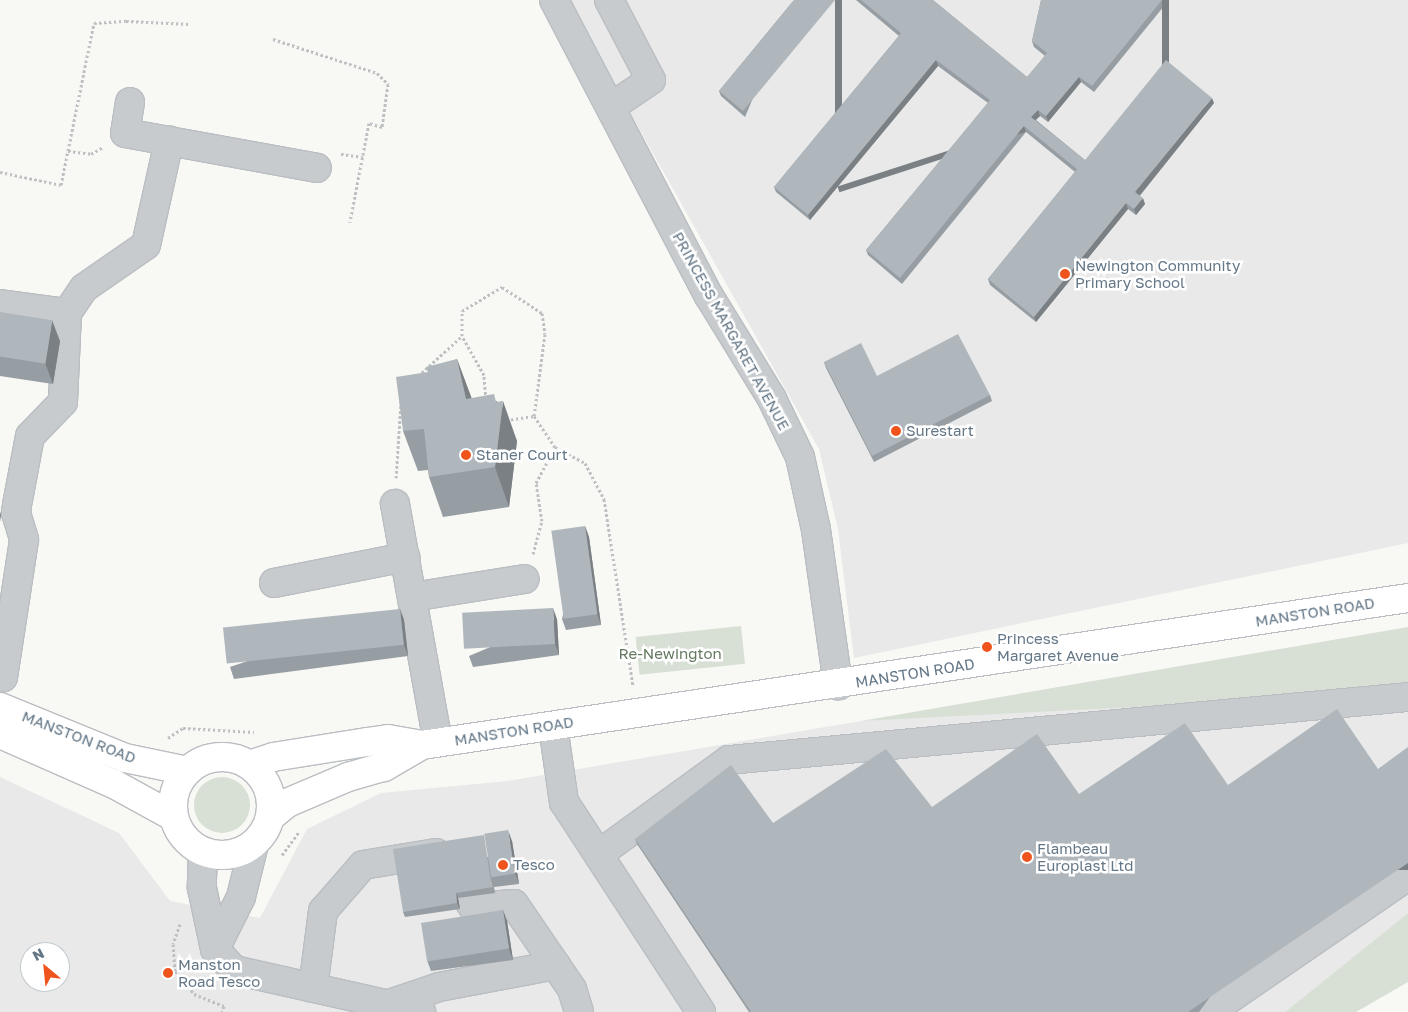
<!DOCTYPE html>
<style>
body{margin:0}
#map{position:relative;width:1408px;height:1012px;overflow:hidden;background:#f8f8f4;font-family:"Golos Text",sans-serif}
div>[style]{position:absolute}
.built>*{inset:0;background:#e8e9e8}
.green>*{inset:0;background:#d8e0d5;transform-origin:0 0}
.round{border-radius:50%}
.path>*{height:3px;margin-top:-1.5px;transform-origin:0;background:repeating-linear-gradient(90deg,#bec1c3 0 2.5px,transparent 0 5px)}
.roads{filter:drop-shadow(1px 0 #babec2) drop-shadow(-1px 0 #babec2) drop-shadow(0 1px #babec2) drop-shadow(0 -1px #babec2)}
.minor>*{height:28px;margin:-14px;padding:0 14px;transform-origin:14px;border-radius:14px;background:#c7cbce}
.major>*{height:28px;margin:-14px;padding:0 14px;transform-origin:14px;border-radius:14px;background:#fff}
.major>.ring{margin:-14px;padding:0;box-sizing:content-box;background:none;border:28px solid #fff;border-radius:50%}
.wall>*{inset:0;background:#969da3}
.shaded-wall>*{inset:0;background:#7a8084;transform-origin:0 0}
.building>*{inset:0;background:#afb7bd;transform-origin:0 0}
.dots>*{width:14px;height:14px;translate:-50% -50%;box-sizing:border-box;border:2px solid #fff;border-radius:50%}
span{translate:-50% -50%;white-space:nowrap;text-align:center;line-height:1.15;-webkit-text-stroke:5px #fff;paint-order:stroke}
.poi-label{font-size:15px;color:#647787}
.left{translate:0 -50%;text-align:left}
.street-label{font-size:15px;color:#647787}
.park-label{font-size:15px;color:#647960}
.north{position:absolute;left:20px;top:942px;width:50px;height:50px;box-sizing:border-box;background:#fff;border:1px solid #c1c9cf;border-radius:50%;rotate:332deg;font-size:14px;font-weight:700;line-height:20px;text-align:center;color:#647787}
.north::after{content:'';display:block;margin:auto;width:18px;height:22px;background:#ef541d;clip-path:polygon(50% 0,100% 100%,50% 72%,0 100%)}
</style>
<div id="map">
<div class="built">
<div style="clip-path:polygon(570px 0,1408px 0,1408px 543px,854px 658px,838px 529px,819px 449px,576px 16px)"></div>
<div style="clip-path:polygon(evenodd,1408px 678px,1408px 913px,1285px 1012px,0 1012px,0 777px,119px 833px,170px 901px,260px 918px,307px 829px,381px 793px,508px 781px,861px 721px,1408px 678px,30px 952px,60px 952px,60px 982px,30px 982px,30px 952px)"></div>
</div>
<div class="green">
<div style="left:741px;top:626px;width:38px;height:106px;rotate:84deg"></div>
<div style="clip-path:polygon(1408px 627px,1408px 682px,1194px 704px,861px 721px)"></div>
<div class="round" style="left:194px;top:777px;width:56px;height:56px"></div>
<div style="clip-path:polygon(1408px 913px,1408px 982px,1356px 1012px,1285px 1012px)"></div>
</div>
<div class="path">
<div style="left:273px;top:39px;width:109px;rotate:18.1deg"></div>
<div style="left:377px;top:73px;width:16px;rotate:45deg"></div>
<div style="left:388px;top:84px;width:43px;rotate:97.9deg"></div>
<div style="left:382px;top:127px;width:14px;rotate:-163deg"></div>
<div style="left:369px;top:123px;width:101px;rotate:100.9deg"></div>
<div style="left:68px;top:151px;width:23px;rotate:7deg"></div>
<div style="left:91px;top:154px;width:14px;rotate:-30deg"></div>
<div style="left:341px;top:154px;width:22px;rotate:8deg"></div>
<div style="left:0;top:172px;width:62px;rotate:12deg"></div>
<div style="left:61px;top:185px;width:165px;rotate:-78.5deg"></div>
<div style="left:94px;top:23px;width:32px;rotate:-4deg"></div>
<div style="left:126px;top:21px;width:63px;rotate:2.7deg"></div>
<div style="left:418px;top:376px;width:59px;rotate:-42.3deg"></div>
<div style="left:486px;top:399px;width:24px;rotate:-95deg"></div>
<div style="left:484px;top:375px;width:45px;rotate:-119.4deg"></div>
<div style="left:462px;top:336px;width:25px;rotate:-90deg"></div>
<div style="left:462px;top:311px;width:47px;rotate:-31deg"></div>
<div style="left:502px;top:287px;width:48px;rotate:33deg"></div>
<div style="left:542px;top:313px;width:21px;rotate:82deg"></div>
<div style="left:545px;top:334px;width:83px;rotate:97.6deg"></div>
<div style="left:534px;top:416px;width:37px;rotate:56deg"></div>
<div style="left:555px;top:447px;width:34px;rotate:28deg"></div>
<div style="left:585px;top:463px;width:41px;rotate:62.2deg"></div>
<div style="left:604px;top:499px;width:189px;rotate:81.2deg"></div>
<div style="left:506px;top:420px;width:28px;rotate:-8deg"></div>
<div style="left:396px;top:478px;width:76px;rotate:-86.2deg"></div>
<div style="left:533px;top:554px;width:34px;rotate:-75deg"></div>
<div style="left:542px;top:521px;width:38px;rotate:-99deg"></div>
<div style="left:536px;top:483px;width:41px;rotate:-62.2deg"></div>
<div style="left:168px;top:738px;width:18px;rotate:-34deg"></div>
<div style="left:183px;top:728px;width:71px;rotate:3.2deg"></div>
<div style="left:282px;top:855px;width:29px;rotate:-54deg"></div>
<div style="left:180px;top:924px;width:21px;rotate:109deg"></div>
<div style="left:173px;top:944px;width:27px;rotate:86deg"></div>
<div style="left:175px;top:971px;width:30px;rotate:50deg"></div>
<div style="left:194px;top:994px;width:32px;rotate:22deg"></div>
<div style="left:224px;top:1006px;width:6px;rotate:108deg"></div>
</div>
<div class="roads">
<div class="minor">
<div style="left:554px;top:0;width:334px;rotate:62.4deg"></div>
<div style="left:709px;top:296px;width:121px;rotate:58.5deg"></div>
<div style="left:772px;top:399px;width:64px;rotate:64.2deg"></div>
<div style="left:800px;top:457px;width:75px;rotate:77.6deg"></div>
<div style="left:816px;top:530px;width:157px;rotate:81.9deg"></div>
<div style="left:609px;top:0;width:90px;rotate:62.3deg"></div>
<div style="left:651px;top:80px;width:48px;rotate:146deg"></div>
<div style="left:130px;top:102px;width:31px;rotate:99deg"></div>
<div style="left:125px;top:133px;width:195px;rotate:10.3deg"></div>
<div style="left:0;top:304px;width:68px;rotate:7.7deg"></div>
<div style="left:67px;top:313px;width:89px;rotate:92.6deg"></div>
<div style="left:63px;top:402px;width:47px;rotate:134.1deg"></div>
<div style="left:30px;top:436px;width:70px;rotate:100.7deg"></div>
<div style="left:17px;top:505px;width:8px;rotate:97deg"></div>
<div style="left:16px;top:513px;width:28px;rotate:73deg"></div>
<div style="left:24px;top:540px;width:139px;rotate:98.7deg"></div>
<div style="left:67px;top:313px;width:30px;rotate:-56deg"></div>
<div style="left:84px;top:288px;width:75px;rotate:-34.7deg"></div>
<div style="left:146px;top:245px;width:107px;rotate:-77.5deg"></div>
<div style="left:395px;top:504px;width:242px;rotate:79.8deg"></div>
<div style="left:274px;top:583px;width:134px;rotate:-11.2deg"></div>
<div style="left:412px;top:597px;width:114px;rotate:-9.1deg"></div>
<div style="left:553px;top:726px;width:77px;rotate:81.8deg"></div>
<div style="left:564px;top:802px;width:251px;rotate:56.9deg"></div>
<div style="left:203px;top:851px;width:37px;rotate:92deg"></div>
<div style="left:202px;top:888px;width:62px;rotate:78deg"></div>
<div style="left:215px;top:949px;width:28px;rotate:48deg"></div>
<div style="left:234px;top:970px;width:192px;rotate:12.7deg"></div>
<div style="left:599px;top:854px;width:160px;rotate:-35.9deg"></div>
<div style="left:729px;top:760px;width:682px;rotate:-5.3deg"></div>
<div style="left:215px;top:949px;width:58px;rotate:-63.4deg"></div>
<div style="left:241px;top:897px;width:55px;rotate:-76.2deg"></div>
<div style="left:313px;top:988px;width:78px;rotate:-82.6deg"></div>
<div style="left:323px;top:911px;width:61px;rotate:-49deg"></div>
<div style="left:363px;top:865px;width:74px;rotate:-9.3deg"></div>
<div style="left:436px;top:853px;width:65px;rotate:55.6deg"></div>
<div style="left:473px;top:907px;width:41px;rotate:-4.2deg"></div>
<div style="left:514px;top:904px;width:103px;rotate:55.7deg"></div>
<div style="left:572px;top:989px;width:24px;rotate:73deg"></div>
<div style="left:389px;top:1004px;width:53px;rotate:-18.8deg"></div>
<div style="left:439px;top:987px;width:119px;rotate:-10.6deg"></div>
<div style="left:1210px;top:1012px;width:240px;rotate:-34.5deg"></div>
</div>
<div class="major">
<div style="left:0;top:707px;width:135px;rotate:22.2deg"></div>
<div style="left:125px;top:758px;width:64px;rotate:11.7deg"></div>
<div style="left:0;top:734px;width:124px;rotate:23.7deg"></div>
<div style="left:114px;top:784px;width:68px;rotate:28.8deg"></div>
<div class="ring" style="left:173px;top:757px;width:70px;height:70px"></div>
<div style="left:249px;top:765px;width:25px;rotate:-18deg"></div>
<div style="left:273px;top:757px;width:95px;rotate:-9.1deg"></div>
<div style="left:367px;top:742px;width:21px;rotate:-8deg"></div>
<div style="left:388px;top:739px;width:35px;rotate:10deg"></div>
<div style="left:422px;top:745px;width:997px;rotate:-8.48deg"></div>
<div style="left:270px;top:817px;width:22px;rotate:-39deg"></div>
<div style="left:287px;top:803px;width:66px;rotate:-23.1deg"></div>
<div style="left:348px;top:777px;width:37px;rotate:-16deg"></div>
<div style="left:384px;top:767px;width:44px;rotate:-30.1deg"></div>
</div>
</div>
<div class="wall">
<div style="clip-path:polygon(794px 0,745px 117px,721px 96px,719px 91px)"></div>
<div style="clip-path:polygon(856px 0,933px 0,1027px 77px,1045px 56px,1034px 47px,1032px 41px,1041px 0,1169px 0,1094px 92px,1081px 82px,1048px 122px,1040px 116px,1036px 120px,1085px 160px,1214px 103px,1139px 195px,1145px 204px,1136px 215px,1128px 209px,1036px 322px,990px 285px,988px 279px,1075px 172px,1026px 132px,902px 284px,868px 255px,866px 250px,988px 103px,938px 66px,810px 220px,776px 192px,774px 187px,899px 36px)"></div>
<div style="clip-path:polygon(0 312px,60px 341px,53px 384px,0 376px)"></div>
<div style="clip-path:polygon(457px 359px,471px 398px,497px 401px,517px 441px,509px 507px,443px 517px,429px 477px,428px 470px,418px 471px,403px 431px,428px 372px)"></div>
<div style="clip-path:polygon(824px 362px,877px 376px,990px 395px,992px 401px,874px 462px,826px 368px)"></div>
<div style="clip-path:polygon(585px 526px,589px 537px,601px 625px,566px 630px,562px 619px)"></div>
<div style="clip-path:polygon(400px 609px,404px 620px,408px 656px,234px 679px,230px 667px)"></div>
<div style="clip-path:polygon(557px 619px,559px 655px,473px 667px,469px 656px)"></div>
<div style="clip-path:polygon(1378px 769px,1199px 1012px,749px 1012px,637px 844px,635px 839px,932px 807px,1079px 794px,1228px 785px)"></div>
<div style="clip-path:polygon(512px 841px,519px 884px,494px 887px,495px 893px,458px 898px,460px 909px,405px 917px,403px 912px)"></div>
<div style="clip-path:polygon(503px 910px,507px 921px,513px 960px,431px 971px,427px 960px)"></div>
</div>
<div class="shaded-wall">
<div style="left:835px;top:0;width:7px;height:144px"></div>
<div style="left:1162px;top:0;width:7px;height:111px"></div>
<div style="clip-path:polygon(936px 60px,938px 66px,810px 220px,808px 215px)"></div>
<div style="clip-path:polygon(1079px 77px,1081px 82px,1048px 122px,1046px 116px)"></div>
<div style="clip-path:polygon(1212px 98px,1214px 103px,1138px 198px,1135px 192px)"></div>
<div style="clip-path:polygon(1038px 110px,1040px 116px,1033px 122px,1031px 117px)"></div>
<div style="left:1024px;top:126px;width:6px;height:196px;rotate:72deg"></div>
<div style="clip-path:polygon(1143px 198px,1145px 204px,1136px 215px,1134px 209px)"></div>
<div style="clip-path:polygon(1126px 203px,1128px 209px,1036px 322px,1034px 317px)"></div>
<div style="clip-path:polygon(52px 320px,60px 341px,53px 384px,45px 363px)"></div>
<div style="clip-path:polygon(457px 359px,472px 399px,466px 399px)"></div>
<div style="clip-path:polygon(503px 401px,517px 441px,509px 507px,495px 467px)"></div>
<div style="clip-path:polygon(0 511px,1px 515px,0 522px)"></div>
<div style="clip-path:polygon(585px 526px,589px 537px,601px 625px,597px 614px)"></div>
<div style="clip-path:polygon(553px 608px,557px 619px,559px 655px,555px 644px)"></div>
<div style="clip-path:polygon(400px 609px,404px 620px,408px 656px,404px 645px)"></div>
<div style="clip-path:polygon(508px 830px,512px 841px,519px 884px,515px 873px)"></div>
<div style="left:1408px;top:863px;width:7px;height:266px;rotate:90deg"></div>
<div style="clip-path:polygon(456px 893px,458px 898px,460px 909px,457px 903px)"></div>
<div style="clip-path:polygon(503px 910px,507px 921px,513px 960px,509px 949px)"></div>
</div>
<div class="building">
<div style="clip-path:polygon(794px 0,835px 0,743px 111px,719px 91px)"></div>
<div style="clip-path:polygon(861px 0,933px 0,1027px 77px,1047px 53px,1032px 41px,1041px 0,1162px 0,1092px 86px,1079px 77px,1046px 116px,1038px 110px,1031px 117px,1085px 160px,1166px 60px,1212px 98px,1135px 192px,1143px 198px,1134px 209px,1126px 203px,1034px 317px,988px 279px,1077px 169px,1024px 126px,900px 278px,866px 250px,990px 100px,936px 60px,808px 215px,774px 187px,901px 33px)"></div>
<div style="left:0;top:312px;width:53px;height:44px;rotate:9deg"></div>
<div style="clip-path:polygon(958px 334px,990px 395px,872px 456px,824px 362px,861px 343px,877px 376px)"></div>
<div style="clip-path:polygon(457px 359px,466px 399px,494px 394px,496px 402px,503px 401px,495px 467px,429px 477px,424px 429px,403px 431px,396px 377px,428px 372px,426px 367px)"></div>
<div style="left:585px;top:526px;width:89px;height:34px;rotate:82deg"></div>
<div style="left:553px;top:608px;width:36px;height:91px;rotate:87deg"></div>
<div style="left:400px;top:609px;width:36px;height:178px;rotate:84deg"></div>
<div style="clip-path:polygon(1337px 709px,1378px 769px,1408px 747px,1408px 863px,1188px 1012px,751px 1012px,635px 839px,731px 765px,773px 823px,886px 749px,932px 807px,1037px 734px,1079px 794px,1185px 723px,1228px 785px)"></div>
<div style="left:508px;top:830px;width:44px;height:24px;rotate:81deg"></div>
<div style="clip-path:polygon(484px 835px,490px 876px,493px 887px,456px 893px,457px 903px,403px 912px,393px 849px)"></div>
<div style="left:503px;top:910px;width:39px;height:83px;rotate:81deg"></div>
</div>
<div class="dots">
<div style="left:1065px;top:274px;background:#ef541d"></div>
<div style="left:896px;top:431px;background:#ef541d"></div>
<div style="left:466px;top:455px;background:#ef541d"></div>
<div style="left:987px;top:647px;background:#ef541d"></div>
<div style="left:1027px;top:857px;background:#ef541d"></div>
<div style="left:503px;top:865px;background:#ef541d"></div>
<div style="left:168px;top:973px;background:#ef541d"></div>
</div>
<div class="poi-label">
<span class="left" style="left:1075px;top:274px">Newington Community<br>Primary School</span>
<span class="left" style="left:906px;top:431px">Surestart</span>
<span class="left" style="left:476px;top:455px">Staner Court</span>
<span class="left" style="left:997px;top:647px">Princess<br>Margaret Avenue</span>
<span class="left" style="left:1037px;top:857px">Flambeau<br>Europlast Ltd</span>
<span class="left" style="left:513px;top:865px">Tesco</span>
<span class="left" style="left:178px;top:973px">Manston<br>Road Tesco</span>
</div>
<div class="street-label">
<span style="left:731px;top:331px;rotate:61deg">PRINCESS MARGARET AVENUE</span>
<span style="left:1315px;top:612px;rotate:-9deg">MANSTON ROAD</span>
<span style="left:915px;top:673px;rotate:-9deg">MANSTON ROAD</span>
<span style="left:514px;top:731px;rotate:-9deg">MANSTON ROAD</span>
<span style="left:79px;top:737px;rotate:21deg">MANSTON ROAD</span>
</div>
<div class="park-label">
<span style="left:670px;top:654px">Re-Newington</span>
</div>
<div class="north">N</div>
</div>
